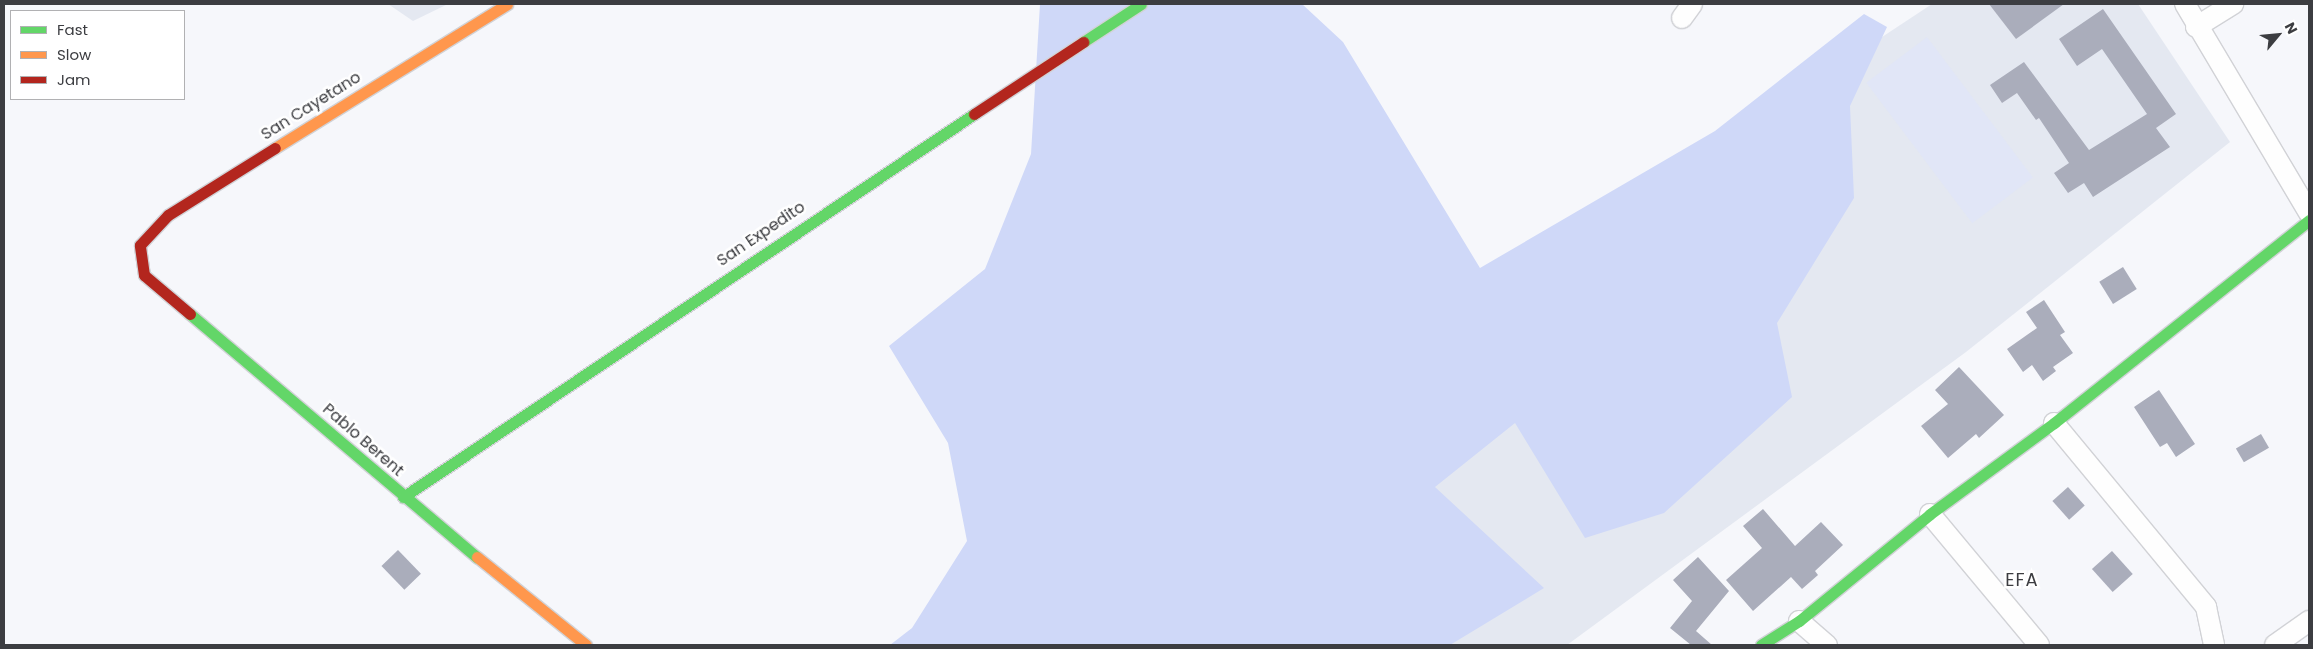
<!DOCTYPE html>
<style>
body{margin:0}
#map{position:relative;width:2313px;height:649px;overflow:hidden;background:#f6f7fb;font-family:Poppins,sans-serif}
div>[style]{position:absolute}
.built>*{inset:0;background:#e4e8f1}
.green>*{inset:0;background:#e1e6f7;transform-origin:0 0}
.forest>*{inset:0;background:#cfd8f8}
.building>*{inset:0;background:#aaadbb;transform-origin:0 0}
.roads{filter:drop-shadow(1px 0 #d1d2d6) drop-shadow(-1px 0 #d1d2d6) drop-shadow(0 1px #d1d2d6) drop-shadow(0 -1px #d1d2d6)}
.street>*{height:20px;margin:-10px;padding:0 10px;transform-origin:10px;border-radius:10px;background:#fefefe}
.fast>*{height:11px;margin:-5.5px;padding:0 5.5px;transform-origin:5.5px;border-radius:5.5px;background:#63d668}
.slow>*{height:11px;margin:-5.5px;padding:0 5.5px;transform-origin:5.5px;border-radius:5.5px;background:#ff974d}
.jam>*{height:11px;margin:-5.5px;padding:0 5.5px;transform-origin:5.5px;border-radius:5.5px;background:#b3261e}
span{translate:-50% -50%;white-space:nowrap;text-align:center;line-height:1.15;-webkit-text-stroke:5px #fff;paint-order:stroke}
.street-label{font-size:16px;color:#3c3d41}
.neighbourhood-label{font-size:18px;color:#3c3d41;letter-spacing:1px}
.frame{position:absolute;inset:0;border:5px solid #3c3d41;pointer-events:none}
.legend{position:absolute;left:10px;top:10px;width:175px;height:90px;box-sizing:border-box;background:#fff;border:1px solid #b1b1b3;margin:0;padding:6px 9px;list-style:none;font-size:15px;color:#3c3d41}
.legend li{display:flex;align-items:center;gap:10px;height:25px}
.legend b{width:25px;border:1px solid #b1b1b3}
.north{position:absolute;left:2253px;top:10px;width:50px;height:50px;-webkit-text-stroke:4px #fff;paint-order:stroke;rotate:62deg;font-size:14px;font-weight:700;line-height:20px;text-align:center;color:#3c3d41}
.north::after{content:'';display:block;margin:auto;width:18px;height:22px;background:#3c3d41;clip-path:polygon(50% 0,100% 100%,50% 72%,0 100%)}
</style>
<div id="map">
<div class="built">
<div style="clip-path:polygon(388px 4px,448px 4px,413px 21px)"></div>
<div style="clip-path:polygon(1932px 4px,2138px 4px,2230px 142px,1966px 352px,1567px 645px,1390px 645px,1261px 447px)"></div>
</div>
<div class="green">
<div style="left:1927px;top:37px;width:176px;height:76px;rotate:53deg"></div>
</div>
<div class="forest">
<div style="clip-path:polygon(1040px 4px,1302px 4px,1343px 42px,1480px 268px,1715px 131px,1864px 14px,1887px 27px,1850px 106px,1854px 198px,1777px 323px,1792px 397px,1664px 513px,1585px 538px,1515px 423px,1435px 487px,1544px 588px,1450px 645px,890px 645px,912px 628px,967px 541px,948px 443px,889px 346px,985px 269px,1031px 154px)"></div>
</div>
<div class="building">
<div style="clip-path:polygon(1989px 4px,2064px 4px,2016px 39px)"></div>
<div style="clip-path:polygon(2103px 9px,2176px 114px,2156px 128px,2170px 147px,2093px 197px,2084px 183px,2068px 193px,2054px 173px,2069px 163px,2039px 118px,2036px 120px,2017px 93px,2002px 103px,1990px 85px,2024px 62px,2089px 150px,2147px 114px,2102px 49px,2077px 66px,2059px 39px)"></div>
<div style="left:2123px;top:267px;width:26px;height:28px;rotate:58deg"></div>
<div style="clip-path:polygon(2044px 300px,2065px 332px,2060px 335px,2073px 353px,2053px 367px,2056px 371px,2043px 381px,2032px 365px,2023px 372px,2007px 349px,2037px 328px,2026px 312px)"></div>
<div style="clip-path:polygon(1959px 367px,2004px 415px,1979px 438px,1976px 434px,1948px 458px,1921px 426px,1948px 404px,1935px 390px)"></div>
<div style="clip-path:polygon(2159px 390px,2195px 444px,2176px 457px,2167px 443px,2160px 447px,2134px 407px)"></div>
<div style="left:2261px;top:434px;width:16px;height:29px;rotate:60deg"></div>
<div style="left:2068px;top:487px;width:25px;height:21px;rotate:48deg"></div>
<div style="clip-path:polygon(1763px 509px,1795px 546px,1821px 522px,1843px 545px,1815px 571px,1818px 575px,1802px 589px,1791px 577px,1753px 611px,1726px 580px,1762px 548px,1743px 526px)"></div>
<div style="left:398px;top:550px;width:33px;height:23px;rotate:46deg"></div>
<div style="left:2112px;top:551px;width:31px;height:27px;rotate:48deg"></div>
<div style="clip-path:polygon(1698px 557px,1729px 591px,1696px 631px,1712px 645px,1691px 645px,1670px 628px,1692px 601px,1673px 580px)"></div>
</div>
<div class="roads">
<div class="street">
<div style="left:2185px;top:4px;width:243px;rotate:59.3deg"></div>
<div style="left:1682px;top:18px;width:17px;rotate:-54deg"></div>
<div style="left:2196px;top:27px;width:44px;rotate:-31.9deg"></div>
<div style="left:2054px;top:423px;width:239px;rotate:50.4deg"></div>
<div style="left:2206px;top:607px;width:39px;rotate:78deg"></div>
<div style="left:1930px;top:514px;width:170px;rotate:50.2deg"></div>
<div style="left:1799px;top:621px;width:37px;rotate:41deg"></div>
<div style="left:2275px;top:645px;width:42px;rotate:-35.2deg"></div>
</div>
<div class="fast">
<div style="left:1083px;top:42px;width:69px;rotate:-33.2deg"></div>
<div style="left:190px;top:314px;width:376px;rotate:40.3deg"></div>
<div style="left:403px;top:497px;width:688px;rotate:-33.85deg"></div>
<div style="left:1761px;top:645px;width:45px;rotate:-32.3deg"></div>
<div style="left:1799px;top:621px;width:169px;rotate:-39.2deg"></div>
<div style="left:1930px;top:514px;width:154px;rotate:-36.3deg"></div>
<div style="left:2054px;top:423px;width:326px;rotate:-38.5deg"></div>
</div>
<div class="slow">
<div style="left:275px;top:148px;width:273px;rotate:-31.8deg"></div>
<div style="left:477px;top:557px;width:140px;rotate:38.9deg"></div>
</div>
<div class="jam">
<div style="left:974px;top:114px;width:131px;rotate:-33.4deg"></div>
<div style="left:190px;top:314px;width:60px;rotate:-139.7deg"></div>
<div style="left:144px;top:275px;width:30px;rotate:-98deg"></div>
<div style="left:140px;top:245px;width:41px;rotate:-47deg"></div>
<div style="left:168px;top:215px;width:126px;rotate:-32.1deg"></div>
</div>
</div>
<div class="street-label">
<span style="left:311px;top:106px;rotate:-32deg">San Cayetano</span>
<span style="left:761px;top:234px;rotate:-34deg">San Expedito</span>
<span style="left:363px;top:440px;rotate:41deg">Pablo Berent</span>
</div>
<div class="neighbourhood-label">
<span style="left:2022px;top:580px">EFA</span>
</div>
<div class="frame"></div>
<ul class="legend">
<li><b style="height:6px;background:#63d668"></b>Fast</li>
<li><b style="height:6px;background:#ff974d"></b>Slow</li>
<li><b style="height:6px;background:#b3261e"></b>Jam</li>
</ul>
<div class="north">N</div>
</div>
